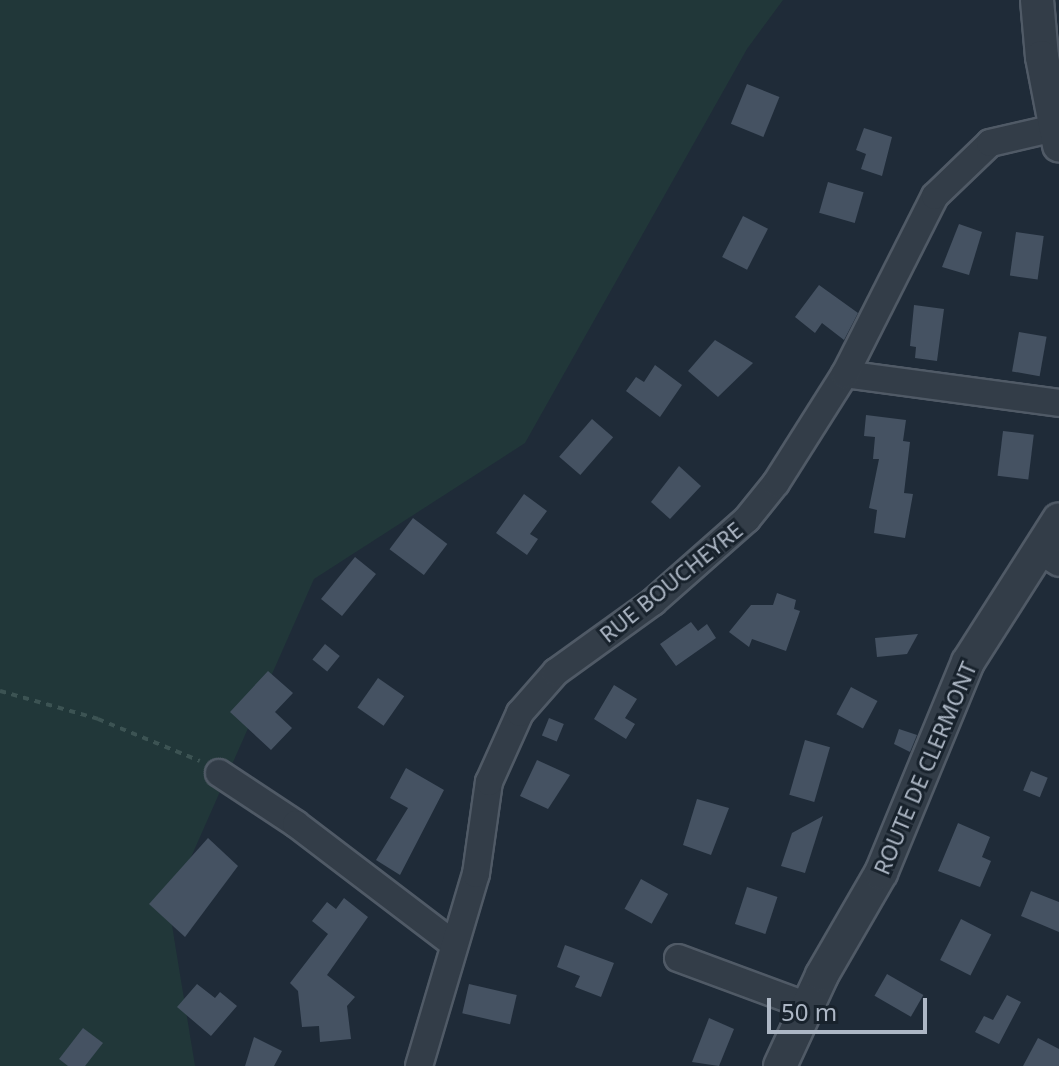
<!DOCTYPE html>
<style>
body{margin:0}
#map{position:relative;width:1059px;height:1066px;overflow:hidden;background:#1f2b38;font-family:"Noto Sans",sans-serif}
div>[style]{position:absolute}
.green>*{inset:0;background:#213739}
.building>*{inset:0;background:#455262;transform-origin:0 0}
.path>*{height:4px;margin-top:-2px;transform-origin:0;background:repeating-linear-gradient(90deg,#3c5353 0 6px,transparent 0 12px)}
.roads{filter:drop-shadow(2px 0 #505a66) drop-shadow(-2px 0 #505a66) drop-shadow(0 2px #505a66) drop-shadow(0 -2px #505a66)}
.minor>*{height:26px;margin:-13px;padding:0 13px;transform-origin:13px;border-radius:13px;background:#333d48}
.tertiary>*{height:32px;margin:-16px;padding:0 16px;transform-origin:16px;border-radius:16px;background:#333d48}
span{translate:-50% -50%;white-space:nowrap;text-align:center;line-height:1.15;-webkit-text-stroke:6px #18222c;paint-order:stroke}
.street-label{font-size:22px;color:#adb7c5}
.scale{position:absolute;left:767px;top:998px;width:160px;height:36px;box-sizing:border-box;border:4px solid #adb7c5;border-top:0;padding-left:10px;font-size:24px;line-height:28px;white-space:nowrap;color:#adb7c5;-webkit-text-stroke:6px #18222c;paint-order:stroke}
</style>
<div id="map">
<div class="green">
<div style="clip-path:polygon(0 0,783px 0,747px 49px,525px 443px,314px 579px,169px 907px,195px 1066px,0 1066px)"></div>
</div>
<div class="building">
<div style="left:747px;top:84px;width:35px;height:43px;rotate:22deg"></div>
<div style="clip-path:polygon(864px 128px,892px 137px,882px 176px,861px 169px,866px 154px,856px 150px)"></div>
<div style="left:828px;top:182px;width:37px;height:32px;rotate:16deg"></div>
<div style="left:743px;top:216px;width:28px;height:46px;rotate:27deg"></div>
<div style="clip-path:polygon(959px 224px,982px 232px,969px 275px,942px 267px)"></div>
<div style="left:1016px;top:232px;width:28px;height:44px;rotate:8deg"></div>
<div style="clip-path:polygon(819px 285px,858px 313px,844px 340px,822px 323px,815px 333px,795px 317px)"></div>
<div style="clip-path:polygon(914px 305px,944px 309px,937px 361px,915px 358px,916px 347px,910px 346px)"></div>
<div style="left:1019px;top:332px;width:28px;height:40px;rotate:10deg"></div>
<div style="clip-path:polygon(715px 340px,753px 363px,718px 397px,688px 371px)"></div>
<div style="clip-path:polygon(655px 365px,682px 385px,660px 417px,626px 391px,636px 377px,644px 382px)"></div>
<div style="clip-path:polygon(866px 415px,906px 420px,903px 441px,910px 442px,904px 493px,913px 494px,905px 538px,874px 533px,877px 510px,869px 508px,879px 459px,873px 459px,875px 437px,864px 436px)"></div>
<div style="left:592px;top:419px;width:28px;height:50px;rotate:41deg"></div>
<div style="left:1003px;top:431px;width:31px;height:45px;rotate:7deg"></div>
<div style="clip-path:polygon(679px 466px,701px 486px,670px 519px,651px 502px)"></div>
<div style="clip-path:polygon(524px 494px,547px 511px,530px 534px,538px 539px,527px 555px,496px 533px)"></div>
<div style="left:413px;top:518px;width:43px;height:39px;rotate:37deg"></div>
<div style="left:355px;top:557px;width:27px;height:54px;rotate:39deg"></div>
<div style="clip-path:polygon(777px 593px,796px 600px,794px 609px,800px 611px,786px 651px,752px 639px,749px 647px,729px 632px,751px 605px,773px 605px)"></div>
<div style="clip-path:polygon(691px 622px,698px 631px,707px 624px,716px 638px,676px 666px,660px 644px)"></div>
<div style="clip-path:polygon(918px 634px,907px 654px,877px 657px,875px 638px)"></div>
<div style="left:325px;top:644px;width:19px;height:20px;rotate:39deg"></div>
<div style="clip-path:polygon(268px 671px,293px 693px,275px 712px,292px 728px,271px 750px,230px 712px)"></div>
<div style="left:378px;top:678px;width:32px;height:36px;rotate:35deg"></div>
<div style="clip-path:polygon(614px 685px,637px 699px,625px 718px,635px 724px,626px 739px,594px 719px)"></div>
<div style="left:851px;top:687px;width:30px;height:31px;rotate:28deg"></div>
<div style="left:549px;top:718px;width:16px;height:19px;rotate:22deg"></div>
<div style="clip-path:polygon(899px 729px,917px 735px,910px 752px,894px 744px)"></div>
<div style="left:805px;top:740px;width:26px;height:57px;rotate:16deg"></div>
<div style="clip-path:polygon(537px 760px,570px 775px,548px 809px,520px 796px)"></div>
<div style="clip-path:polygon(406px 768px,444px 790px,400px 875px,376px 860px,408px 808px,390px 798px)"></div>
<div style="left:1031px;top:771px;width:18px;height:21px;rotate:22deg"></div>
<div style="clip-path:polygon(697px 799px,729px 808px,711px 855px,683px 845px)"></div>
<div style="clip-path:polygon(823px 816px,805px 873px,781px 866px,792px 833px)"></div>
<div style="clip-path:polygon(958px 823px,990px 837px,982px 857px,991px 861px,980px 887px,938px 871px)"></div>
<div style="clip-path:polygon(208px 838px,238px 866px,185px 937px,149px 904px)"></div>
<div style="left:641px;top:879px;width:31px;height:34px;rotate:29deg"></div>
<div style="left:747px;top:887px;width:32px;height:39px;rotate:18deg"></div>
<div style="clip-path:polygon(1031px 891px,1059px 902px,1059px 932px,1021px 916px)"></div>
<div style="clip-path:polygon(344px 898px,368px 917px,327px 975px,355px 997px,347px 1006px,351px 1039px,320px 1042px,319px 1026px,302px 1027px,298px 991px,290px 983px,328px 934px,312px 921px,327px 902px,336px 909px)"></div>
<div style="left:961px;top:919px;width:34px;height:46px;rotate:27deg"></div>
<div style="clip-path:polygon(565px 945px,614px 963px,601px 997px,575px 987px,580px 976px,557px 967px)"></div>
<div style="left:887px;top:974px;width:42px;height:25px;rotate:30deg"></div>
<div style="clip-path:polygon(197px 984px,215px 998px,220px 992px,237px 1006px,211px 1036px,177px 1007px)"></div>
<div style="left:469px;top:984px;width:49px;height:30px;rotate:13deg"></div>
<div style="clip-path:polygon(1007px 995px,1021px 1002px,999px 1044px,975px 1032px,984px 1016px,993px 1020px)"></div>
<div style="clip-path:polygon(709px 1018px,734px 1029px,719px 1066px,692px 1062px)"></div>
<div style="clip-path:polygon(83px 1028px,103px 1043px,85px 1066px,68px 1066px,59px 1059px)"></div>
<div style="clip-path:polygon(254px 1037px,282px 1051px,274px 1066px,245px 1066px)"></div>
<div style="clip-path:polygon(1038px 1038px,1059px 1049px,1059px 1066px,1023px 1066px)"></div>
</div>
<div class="path">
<div style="left:0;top:691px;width:102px;rotate:15.9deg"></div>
<div style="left:98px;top:719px;width:110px;rotate:22.4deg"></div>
</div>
<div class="roads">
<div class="minor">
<div style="left:845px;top:374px;width:216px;rotate:7.7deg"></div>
<div style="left:1040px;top:551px;width:22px;rotate:32deg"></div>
<div style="left:219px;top:773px;width:92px;rotate:33.5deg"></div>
<div style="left:296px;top:824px;width:196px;rotate:37.3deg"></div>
<div style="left:678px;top:958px;width:139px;rotate:20.3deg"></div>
<div style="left:419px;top:1066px;width:200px;rotate:-73.5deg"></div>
<div style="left:476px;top:874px;width:93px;rotate:-82deg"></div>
<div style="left:489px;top:782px;width:76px;rotate:-65.8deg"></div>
<div style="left:520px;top:713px;width:55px;rotate:-48.7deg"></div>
<div style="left:556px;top:672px;width:120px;rotate:-35.8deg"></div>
<div style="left:653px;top:602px;width:125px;rotate:-41.4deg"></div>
<div style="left:747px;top:519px;width:46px;rotate:-51.1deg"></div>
<div style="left:776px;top:483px;width:129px;rotate:-57.7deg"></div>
<div style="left:845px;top:374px;width:199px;rotate:-63.2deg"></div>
<div style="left:935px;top:196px;width:76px;rotate:-43.9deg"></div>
<div style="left:990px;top:143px;width:67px;rotate:-13deg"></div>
</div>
<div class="tertiary">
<div style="left:1037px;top:0;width:57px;rotate:85deg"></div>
<div style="left:1042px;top:57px;width:90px;rotate:79.1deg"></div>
<div style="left:780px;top:1066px;width:100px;rotate:-65.2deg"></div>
<div style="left:822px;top:975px;width:118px;rotate:-60deg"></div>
<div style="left:881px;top:873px;width:228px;rotate:-67.6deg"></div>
<div style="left:968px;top:662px;width:169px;rotate:-57.5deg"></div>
</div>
</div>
<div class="street-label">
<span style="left:671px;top:582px;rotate:-39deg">RUE BOUCHEYRE</span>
<span style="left:925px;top:768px;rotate:-67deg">ROUTE DE CLERMONT</span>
</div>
<div class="scale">50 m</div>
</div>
